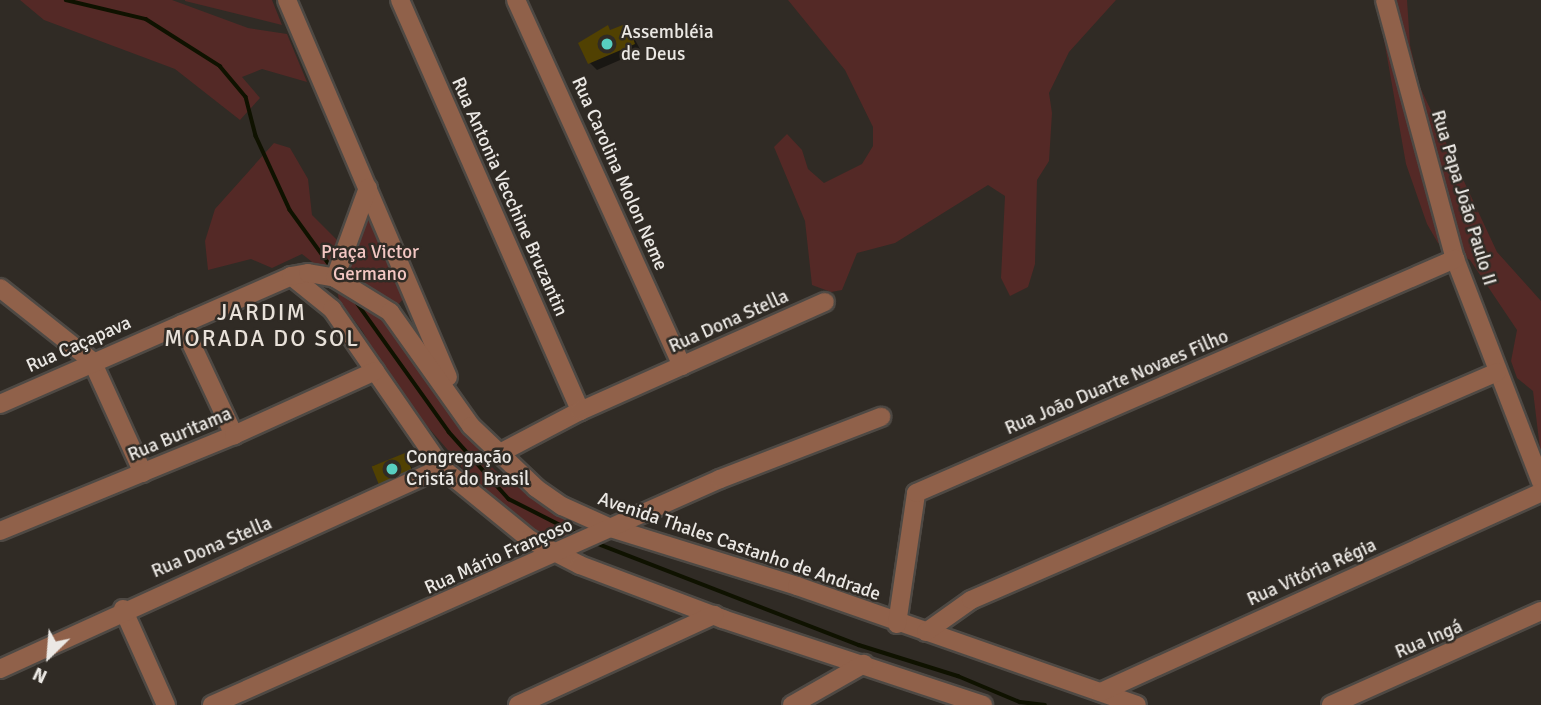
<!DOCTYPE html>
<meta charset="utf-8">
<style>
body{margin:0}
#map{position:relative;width:1541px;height:705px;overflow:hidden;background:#302b25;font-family:Signika,sans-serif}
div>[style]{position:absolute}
.green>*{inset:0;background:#542926}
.shadow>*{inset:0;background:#0007}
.stream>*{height:3.5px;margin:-1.75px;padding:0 1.75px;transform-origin:1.75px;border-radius:1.75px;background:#0f1200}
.building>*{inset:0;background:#514102;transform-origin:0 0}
.roads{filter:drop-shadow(2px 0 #4e4944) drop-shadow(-2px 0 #4e4944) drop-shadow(0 2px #4e4944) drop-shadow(0 -2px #4e4944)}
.minor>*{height:18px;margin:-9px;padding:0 9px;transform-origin:9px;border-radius:9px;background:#90614a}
.dots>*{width:19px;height:19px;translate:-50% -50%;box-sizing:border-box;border:4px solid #302b25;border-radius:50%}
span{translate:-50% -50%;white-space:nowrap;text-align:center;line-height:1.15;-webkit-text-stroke:5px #302b25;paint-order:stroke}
.poi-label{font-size:19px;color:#ebe8e4}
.left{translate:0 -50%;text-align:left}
.street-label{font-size:19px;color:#ebe8e4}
.park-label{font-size:19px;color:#f3c7c3}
.quarter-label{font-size:23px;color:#e8e1d9;letter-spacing:2px}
.north{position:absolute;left:14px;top:621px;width:70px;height:70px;-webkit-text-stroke:5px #302b25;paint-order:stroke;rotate:205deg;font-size:19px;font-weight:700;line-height:28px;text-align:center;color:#ebe8e4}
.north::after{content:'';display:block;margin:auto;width:24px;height:32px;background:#ebe8e4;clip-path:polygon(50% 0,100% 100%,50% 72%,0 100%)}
</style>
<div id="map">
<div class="green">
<div style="clip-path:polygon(20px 0,172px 0,248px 28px,287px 34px,307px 82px,262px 69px,242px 77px,260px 98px,240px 120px,175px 69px,44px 20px)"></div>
<div style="clip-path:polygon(185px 0,272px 0,282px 25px,185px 1px)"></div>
<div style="clip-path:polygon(788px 0,1116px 0,1069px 52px,1049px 93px,1052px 113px,1049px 161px,1037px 180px,1035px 264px,1028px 287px,1010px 296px,1001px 278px,1005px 196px,988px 185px,895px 243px,857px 253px,842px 290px,831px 292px,812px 285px,805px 221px,774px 147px,787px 134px,802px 150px,808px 169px,824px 183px,862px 164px,873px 146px,873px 127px,845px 70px)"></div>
<div style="clip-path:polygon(1377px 0,1407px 0,1410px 45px,1420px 87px,1497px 252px,1541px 301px,1541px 457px,1533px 391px,1517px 378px,1511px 361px,1517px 330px,1470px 260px,1438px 243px,1427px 224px,1406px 164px)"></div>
<div style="clip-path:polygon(274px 143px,290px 148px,308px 179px,312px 215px,338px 241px,345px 222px,370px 206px,404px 298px,396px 307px,380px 295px,388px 326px,491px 466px,504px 479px,572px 519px,569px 540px,560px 547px,549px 544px,470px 484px,460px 464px,394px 388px,363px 332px,339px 300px,335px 280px,302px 254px,272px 268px,251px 259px,208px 270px,205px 241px,215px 209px)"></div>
</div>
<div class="shadow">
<div style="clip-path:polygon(627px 25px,641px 51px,597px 70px,590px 63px,611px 31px)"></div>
<div style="clip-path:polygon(404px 455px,419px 480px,389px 493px,373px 466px)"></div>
</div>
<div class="stream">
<div style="left:66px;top:0;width:82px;rotate:13.4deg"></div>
<div style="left:146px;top:19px;width:88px;rotate:32.4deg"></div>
<div style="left:220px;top:66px;width:40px;rotate:50deg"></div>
<div style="left:246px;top:97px;width:40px;rotate:75.6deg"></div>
<div style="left:256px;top:136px;width:81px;rotate:65.3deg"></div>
<div style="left:290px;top:210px;width:72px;rotate:54.1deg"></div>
<div style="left:355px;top:300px;width:162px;rotate:54.5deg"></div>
<div style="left:449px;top:432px;width:90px;rotate:48.2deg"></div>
<div style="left:509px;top:499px;width:80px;rotate:26.9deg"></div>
<div style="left:593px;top:542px;width:285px;rotate:21.2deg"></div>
<div style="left:859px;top:645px;width:104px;rotate:17.4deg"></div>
<div style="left:958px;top:676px;width:67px;rotate:22.8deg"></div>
<div style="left:1020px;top:702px;width:25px;rotate:7deg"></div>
</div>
<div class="building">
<div style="clip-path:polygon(628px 23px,635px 44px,588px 64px,578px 43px,608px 25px,610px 30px)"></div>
<div style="left:405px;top:453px;width:22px;height:36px;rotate:68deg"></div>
</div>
<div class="roads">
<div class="minor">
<div style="left:287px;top:0;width:410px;rotate:66.9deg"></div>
<div style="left:400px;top:0;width:449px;rotate:66.3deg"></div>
<div style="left:516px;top:0;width:402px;rotate:65.6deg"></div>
<div style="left:1385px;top:0;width:268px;rotate:74.9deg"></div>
<div style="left:1455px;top:259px;width:239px;rotate:68.9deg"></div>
<div style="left:291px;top:276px;width:53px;rotate:38.8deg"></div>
<div style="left:332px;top:309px;width:193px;rotate:55.3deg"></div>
<div style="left:442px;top:468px;width:112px;rotate:39.2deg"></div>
<div style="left:529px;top:539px;width:57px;rotate:27deg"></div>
<div style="left:580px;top:565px;width:153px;rotate:20.7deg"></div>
<div style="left:723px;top:619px;width:274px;rotate:18.3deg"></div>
<div style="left:335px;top:278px;width:96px;rotate:-69.9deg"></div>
<div style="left:0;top:288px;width:117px;rotate:38.4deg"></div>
<div style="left:92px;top:361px;width:123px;rotate:65.5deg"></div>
<div style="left:182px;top:324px;width:123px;rotate:64.9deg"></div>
<div style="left:0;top:404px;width:318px;rotate:-23.7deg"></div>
<div style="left:291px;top:276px;width:17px;rotate:-10deg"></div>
<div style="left:308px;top:273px;width:27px;rotate:10deg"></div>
<div style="left:335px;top:278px;width:65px;rotate:31.7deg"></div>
<div style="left:390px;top:312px;width:140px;rotate:54.6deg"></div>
<div style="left:471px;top:426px;width:90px;rotate:43.6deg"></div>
<div style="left:536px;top:488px;width:32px;rotate:35deg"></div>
<div style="left:562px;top:506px;width:54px;rotate:24.2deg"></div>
<div style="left:611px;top:528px;width:195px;rotate:17.3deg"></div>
<div style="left:797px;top:586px;width:360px;rotate:19.3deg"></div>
<div style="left:498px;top:454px;width:93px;rotate:-27.7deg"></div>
<div style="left:580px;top:411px;width:268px;rotate:-24deg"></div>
<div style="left:0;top:531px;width:253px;rotate:-22.3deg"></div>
<div style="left:234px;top:435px;width:155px;rotate:-24.4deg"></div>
<div style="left:123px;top:609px;width:105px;rotate:65.9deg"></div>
<div style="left:897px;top:624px;width:132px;rotate:-81.7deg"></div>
<div style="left:916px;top:493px;width:588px;rotate:-23.47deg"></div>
<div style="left:926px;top:632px;width:55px;rotate:-35.4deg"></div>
<div style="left:971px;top:600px;width:573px;rotate:-23.43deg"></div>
<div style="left:0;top:669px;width:486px;rotate:-24.5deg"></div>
<div style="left:1101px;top:692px;width:483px;rotate:-24.4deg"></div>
<div style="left:212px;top:705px;width:556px;rotate:-23.98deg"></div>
<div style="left:720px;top:479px;width:173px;rotate:-21.1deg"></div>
<div style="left:518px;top:705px;width:216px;rotate:-24.7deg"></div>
<div style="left:792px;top:705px;width:83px;rotate:-29.7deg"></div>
<div style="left:1331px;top:705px;width:230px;rotate:-24.1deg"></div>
</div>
</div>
<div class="dots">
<div style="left:607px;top:44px;background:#58cec0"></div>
<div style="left:392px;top:469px;background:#58cec0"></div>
</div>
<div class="poi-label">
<span class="left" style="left:621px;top:44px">Assembléia<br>de Deus</span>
<span class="left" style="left:406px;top:469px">Congregação<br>Cristã do Brasil</span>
</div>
<div class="street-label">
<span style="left:619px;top:174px;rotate:66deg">Rua Carolina Molon Neme</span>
<span style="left:509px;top:197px;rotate:66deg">Rua Antonia Vecchine Bruzantin</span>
<span style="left:1463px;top:198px;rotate:73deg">Rua Papa João Paulo II</span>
<span style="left:729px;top:322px;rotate:-24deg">Rua Dona Stella</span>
<span style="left:79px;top:345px;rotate:-24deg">Rua Caçapava</span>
<span style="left:1117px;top:383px;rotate:-23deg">Rua João Duarte Novaes Filho</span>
<span style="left:180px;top:435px;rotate:-23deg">Rua Buritama</span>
<span style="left:739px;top:547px;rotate:19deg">Avenida Thales Castanho de Andrade</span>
<span style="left:212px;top:548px;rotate:-23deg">Rua Dona Stella</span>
<span style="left:499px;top:557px;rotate:-24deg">Rua Mário Françoso</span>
<span style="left:1312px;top:573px;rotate:-24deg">Rua Vitória Régia</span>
<span style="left:1429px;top:640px;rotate:-23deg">Rua Ingá</span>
</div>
<div class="park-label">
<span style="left:370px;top:264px">Praça Victor<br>Germano</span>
</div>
<div class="quarter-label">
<span style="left:262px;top:326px">JARDIM<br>MORADA DO SOL</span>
</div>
<div class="north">N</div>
</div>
